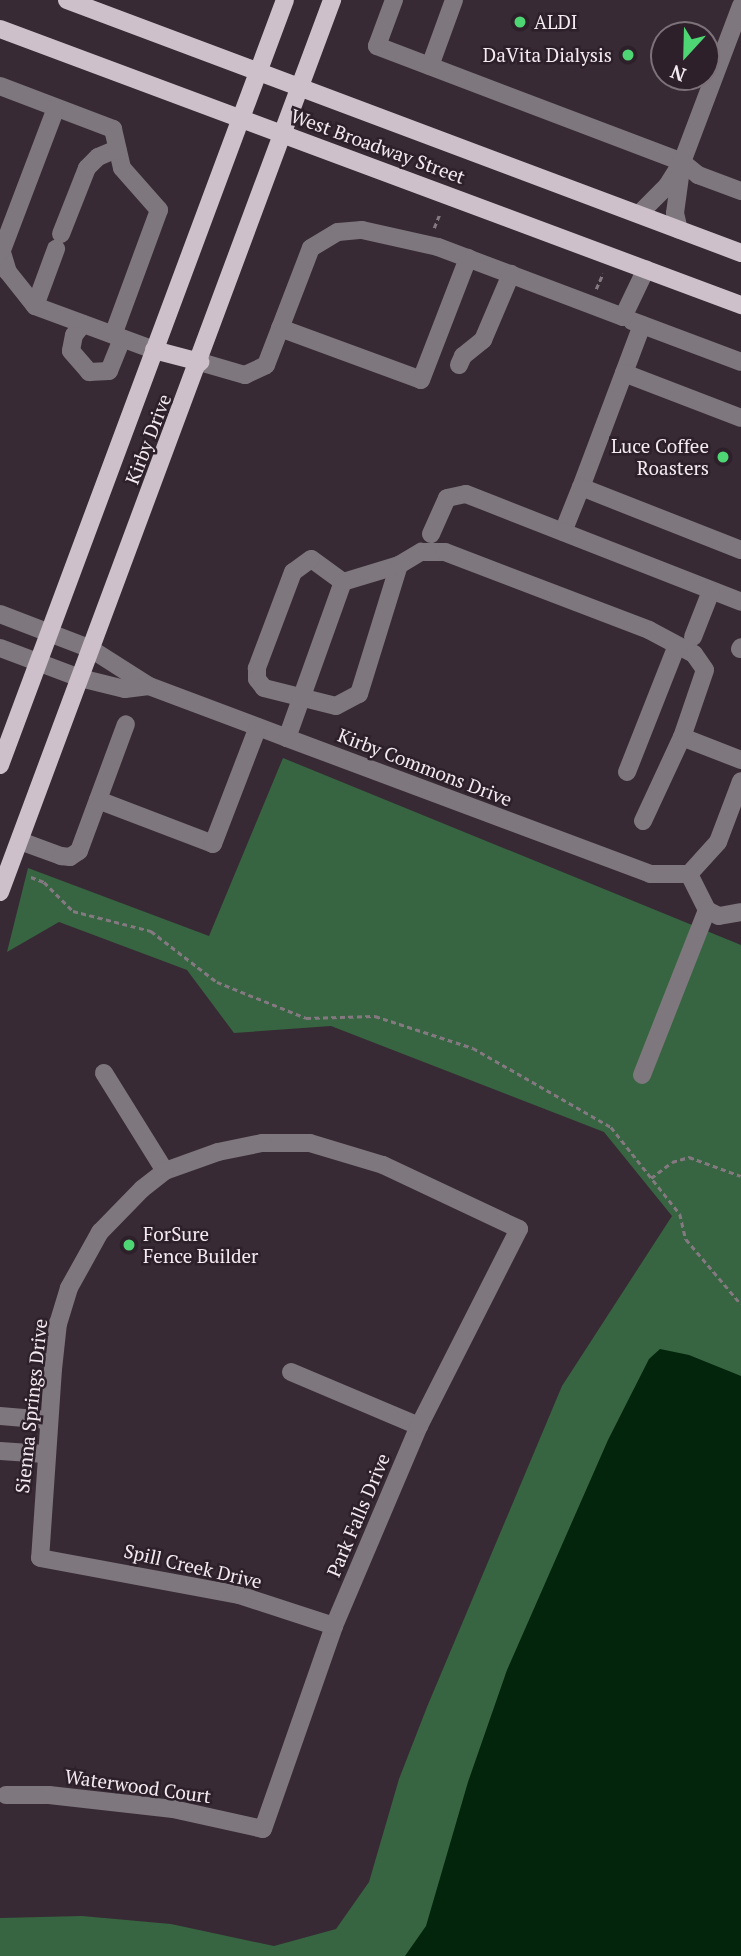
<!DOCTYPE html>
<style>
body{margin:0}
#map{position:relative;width:741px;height:1956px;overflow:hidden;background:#372a34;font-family:"PT Serif",serif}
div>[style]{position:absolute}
.green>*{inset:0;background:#376441}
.water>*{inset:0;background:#02250c}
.path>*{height:2.5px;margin-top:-1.25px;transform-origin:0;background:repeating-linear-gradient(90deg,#847981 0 5px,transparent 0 8.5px)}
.minor>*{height:18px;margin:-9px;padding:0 9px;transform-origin:9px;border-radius:9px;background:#7e777d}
.major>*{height:18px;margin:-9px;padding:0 9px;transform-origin:9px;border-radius:9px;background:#cec0ca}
.dots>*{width:19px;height:19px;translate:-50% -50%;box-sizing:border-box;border:4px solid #2d202a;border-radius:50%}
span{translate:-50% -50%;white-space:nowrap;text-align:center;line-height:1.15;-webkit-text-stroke:5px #2d202a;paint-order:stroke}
.poi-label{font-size:19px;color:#f4ebf1}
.left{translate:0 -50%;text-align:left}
.right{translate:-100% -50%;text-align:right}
.street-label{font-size:19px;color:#f4ebf1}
.north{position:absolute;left:650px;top:21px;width:70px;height:70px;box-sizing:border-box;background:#2d202a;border:2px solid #7d717a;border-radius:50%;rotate:202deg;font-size:19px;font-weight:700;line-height:28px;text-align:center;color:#f4ebf1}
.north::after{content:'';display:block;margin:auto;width:24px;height:32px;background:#4ed675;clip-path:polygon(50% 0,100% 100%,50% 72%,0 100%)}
</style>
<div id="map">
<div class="green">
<div style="clip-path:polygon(283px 758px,741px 945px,741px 1956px,0 1956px,0 1918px,82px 1916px,171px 1924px,274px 1946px,336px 1929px,369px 1882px,399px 1779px,427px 1707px,562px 1386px,672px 1216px,604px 1132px,331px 1026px,234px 1033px,187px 970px,59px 922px,7px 952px,28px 868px,209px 936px)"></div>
</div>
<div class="water">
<div style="clip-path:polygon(660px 1349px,689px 1355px,741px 1376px,741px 1956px,405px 1956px,426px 1926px,468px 1782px,507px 1670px,608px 1440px,649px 1359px)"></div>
</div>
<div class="path">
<div style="left:434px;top:228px;width:16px;rotate:-68deg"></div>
<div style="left:596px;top:289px;width:17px;rotate:-66deg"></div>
<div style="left:31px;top:877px;width:14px;rotate:21deg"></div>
<div style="left:44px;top:882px;width:41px;rotate:45deg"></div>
<div style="left:73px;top:911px;width:81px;rotate:14.4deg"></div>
<div style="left:151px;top:931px;width:83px;rotate:37.7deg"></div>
<div style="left:217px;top:982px;width:96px;rotate:22deg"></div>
<div style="left:306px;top:1018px;width:69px;rotate:-1.7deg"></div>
<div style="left:375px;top:1016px;width:103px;rotate:18.1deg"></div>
<div style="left:473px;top:1048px;width:159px;rotate:29.8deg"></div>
<div style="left:611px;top:1127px;width:111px;rotate:51.6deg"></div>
<div style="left:680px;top:1214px;width:26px;rotate:77deg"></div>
<div style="left:686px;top:1239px;width:85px;rotate:49.8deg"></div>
<div style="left:651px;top:1178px;width:26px;rotate:-37deg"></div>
<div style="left:672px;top:1162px;width:18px;rotate:-16deg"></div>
<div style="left:689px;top:1157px;width:55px;rotate:20.1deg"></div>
</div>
<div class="minor">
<div style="left:394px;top:0;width:49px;rotate:110.3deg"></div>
<div style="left:377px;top:46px;width:326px;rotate:20.8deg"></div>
<div style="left:682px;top:162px;width:21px;rotate:39deg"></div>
<div style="left:698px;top:175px;width:46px;rotate:20.4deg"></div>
<div style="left:430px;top:66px;width:70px;rotate:-70deg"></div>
<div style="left:0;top:86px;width:121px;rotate:20.8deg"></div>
<div style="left:113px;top:129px;width:40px;rotate:77deg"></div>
<div style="left:122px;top:168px;width:56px;rotate:48.6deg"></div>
<div style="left:159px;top:210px;width:133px;rotate:110.2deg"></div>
<div style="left:682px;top:162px;width:167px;rotate:-69.3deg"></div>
<div style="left:639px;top:214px;width:40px;rotate:-45deg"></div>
<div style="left:667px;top:186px;width:28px;rotate:-58deg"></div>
<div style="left:682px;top:162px;width:51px;rotate:97.8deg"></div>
<div style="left:675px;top:213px;width:17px;rotate:77deg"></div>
<div style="left:61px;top:234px;width:71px;rotate:-68.5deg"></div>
<div style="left:87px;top:168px;width:16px;rotate:-45deg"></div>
<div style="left:98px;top:157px;width:21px;rotate:-23deg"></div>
<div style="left:0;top:246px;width:27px;rotate:73deg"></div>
<div style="left:8px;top:272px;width:43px;rotate:51.5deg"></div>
<div style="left:35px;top:306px;width:127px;rotate:20.3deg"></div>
<div style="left:2px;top:250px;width:152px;rotate:-69.2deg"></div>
<div style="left:35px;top:306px;width:61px;rotate:-69.8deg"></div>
<div style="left:632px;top:321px;width:116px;rotate:20.6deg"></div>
<div style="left:83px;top:324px;width:14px;rotate:129deg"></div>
<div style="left:74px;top:335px;width:16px;rotate:101deg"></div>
<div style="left:71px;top:351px;width:28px;rotate:49deg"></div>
<div style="left:89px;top:372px;width:20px;rotate:-3deg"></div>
<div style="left:109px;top:371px;width:35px;rotate:-68deg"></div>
<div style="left:642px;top:325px;width:173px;rotate:110.6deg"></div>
<div style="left:581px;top:487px;width:172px;rotate:21.5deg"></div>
<div style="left:280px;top:328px;width:150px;rotate:20.2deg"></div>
<div style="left:421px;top:380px;width:131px;rotate:-68.9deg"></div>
<div style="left:200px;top:362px;width:47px;rotate:16.1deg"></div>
<div style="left:245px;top:375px;width:23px;rotate:-25deg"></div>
<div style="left:266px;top:365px;width:125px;rotate:-69deg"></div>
<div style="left:311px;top:248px;width:31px;rotate:-31deg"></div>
<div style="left:338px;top:232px;width:24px;rotate:-5deg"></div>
<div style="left:362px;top:230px;width:78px;rotate:12.6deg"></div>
<div style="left:438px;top:247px;width:198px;rotate:20.7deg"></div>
<div style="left:623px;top:317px;width:53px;rotate:-64.4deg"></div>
<div style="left:459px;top:365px;width:10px;rotate:-66deg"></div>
<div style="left:463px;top:356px;width:26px;rotate:-39deg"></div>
<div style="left:483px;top:340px;width:72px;rotate:-67deg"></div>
<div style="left:624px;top:373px;width:125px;rotate:21deg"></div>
<div style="left:563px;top:532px;width:48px;rotate:-68.2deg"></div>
<div style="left:431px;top:534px;width:39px;rotate:-66deg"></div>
<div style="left:447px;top:498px;width:19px;rotate:-12deg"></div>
<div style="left:466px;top:494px;width:295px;rotate:21.4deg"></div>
<div style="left:343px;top:582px;width:39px;rotate:-144deg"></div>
<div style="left:311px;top:559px;width:22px;rotate:144deg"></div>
<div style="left:293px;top:572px;width:103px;rotate:110.6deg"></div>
<div style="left:257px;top:668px;width:11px;rotate:90deg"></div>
<div style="left:257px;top:679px;width:11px;rotate:52deg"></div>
<div style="left:264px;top:688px;width:74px;rotate:14deg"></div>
<div style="left:336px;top:706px;width:26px;rotate:-28deg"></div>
<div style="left:359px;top:694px;width:135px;rotate:-72.8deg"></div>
<div style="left:0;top:614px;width:97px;rotate:21deg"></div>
<div style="left:91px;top:649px;width:69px;rotate:32.5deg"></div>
<div style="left:149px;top:686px;width:147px;rotate:20.6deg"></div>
<div style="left:287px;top:738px;width:388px;rotate:20.5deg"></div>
<div style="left:650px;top:874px;width:39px"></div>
<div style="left:693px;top:637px;width:49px;rotate:-68.6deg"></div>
<div style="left:0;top:648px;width:85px;rotate:20.6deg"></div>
<div style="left:80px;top:678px;width:46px;rotate:13.7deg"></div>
<div style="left:125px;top:689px;width:24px;rotate:-7deg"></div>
<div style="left:740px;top:649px;width:2px;rotate:-63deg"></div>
<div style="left:287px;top:738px;width:166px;rotate:-70.3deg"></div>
<div style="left:343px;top:582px;width:59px;rotate:-16.9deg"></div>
<div style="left:399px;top:565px;width:26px;rotate:-31deg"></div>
<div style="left:421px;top:552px;width:24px"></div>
<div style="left:445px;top:552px;width:218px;rotate:20.9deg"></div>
<div style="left:649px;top:630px;width:51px;rotate:28.1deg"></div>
<div style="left:694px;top:654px;width:19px;rotate:55deg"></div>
<div style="left:705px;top:670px;width:71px;rotate:108.9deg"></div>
<div style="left:682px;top:737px;width:63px;rotate:21.3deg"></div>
<div style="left:627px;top:772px;width:136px;rotate:-68.5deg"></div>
<div style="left:98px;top:800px;width:123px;rotate:20.9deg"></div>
<div style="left:213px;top:844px;width:125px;rotate:-69deg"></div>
<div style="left:643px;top:821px;width:93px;rotate:-65.1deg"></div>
<div style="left:20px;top:841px;width:44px;rotate:20.1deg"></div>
<div style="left:61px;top:856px;width:9px;rotate:6deg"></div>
<div style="left:70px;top:857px;width:11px;rotate:-34deg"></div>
<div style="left:79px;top:851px;width:135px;rotate:-69.7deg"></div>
<div style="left:689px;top:874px;width:43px;rotate:-47.8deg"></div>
<div style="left:718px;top:842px;width:65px;rotate:-69.3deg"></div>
<div style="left:689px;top:874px;width:40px;rotate:63.4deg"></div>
<div style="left:707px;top:910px;width:13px;rotate:27deg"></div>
<div style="left:719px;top:916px;width:22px;rotate:-10deg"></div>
<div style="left:104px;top:1073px;width:115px;rotate:58.1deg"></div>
<div style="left:642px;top:1075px;width:177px;rotate:-68.5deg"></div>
<div style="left:291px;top:1372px;width:139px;rotate:22.9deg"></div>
<div style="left:0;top:1416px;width:48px;rotate:4.8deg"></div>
<div style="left:0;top:1451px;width:45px;rotate:3.8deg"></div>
<div style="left:6px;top:1795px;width:43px"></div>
<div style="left:49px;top:1795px;width:125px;rotate:6.4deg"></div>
<div style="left:173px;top:1809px;width:92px;rotate:12.5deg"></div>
<div style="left:263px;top:1829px;width:215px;rotate:-70.7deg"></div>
<div style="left:334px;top:1626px;width:217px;rotate:-67deg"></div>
<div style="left:419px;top:1426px;width:221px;rotate:-63.1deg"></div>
<div style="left:519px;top:1229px;width:150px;rotate:-154.8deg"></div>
<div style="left:383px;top:1165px;width:76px;rotate:-163.2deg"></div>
<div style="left:310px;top:1143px;width:48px;rotate:180deg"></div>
<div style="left:262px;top:1143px;width:45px;rotate:168.4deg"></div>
<div style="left:218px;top:1152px;width:56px;rotate:160.3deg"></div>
<div style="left:165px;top:1171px;width:29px;rotate:142deg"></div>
<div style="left:142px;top:1189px;width:60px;rotate:134.3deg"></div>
<div style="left:100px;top:1232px;width:64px;rotate:119deg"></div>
<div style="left:69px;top:1288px;width:37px;rotate:107deg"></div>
<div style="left:58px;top:1323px;width:46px;rotate:96.2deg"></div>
<div style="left:53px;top:1369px;width:189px;rotate:93.9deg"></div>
<div style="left:40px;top:1558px;width:202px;rotate:10.5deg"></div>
<div style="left:239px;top:1595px;width:100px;rotate:18.1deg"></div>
</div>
<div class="major">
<div style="left:67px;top:0;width:720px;rotate:20.57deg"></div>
<div style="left:0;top:29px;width:791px;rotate:20.43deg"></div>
<div style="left:154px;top:350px;width:48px;rotate:14.6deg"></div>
<div style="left:0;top:765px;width:816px;rotate:-69.57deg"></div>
<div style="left:0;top:892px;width:952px;rotate:-69.58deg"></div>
</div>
<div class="dots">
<div style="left:520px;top:22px;background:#4ed675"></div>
<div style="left:628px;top:55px;background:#4ed675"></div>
<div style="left:723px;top:457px;background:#4ed675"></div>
<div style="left:129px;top:1245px;background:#4ed675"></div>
</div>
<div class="poi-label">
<span class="left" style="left:534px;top:22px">ALDI</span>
<span class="right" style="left:612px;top:55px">DaVita Dialysis</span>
<span class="right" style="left:709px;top:457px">Luce Coffee<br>Roasters</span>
<span class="left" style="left:143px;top:1245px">ForSure<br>Fence Builder</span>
</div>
<div class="street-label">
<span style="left:378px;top:146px;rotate:20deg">West Broadway Street</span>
<span style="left:148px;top:439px;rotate:-69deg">Kirby Drive</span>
<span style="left:425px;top:767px;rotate:21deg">Kirby Commons Drive</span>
<span style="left:31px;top:1406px;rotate:-84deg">Sienna Springs Drive</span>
<span style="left:358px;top:1515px;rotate:-67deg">Park Falls Drive</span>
<span style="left:193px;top:1566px;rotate:13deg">Spill Creek Drive</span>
<span style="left:138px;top:1786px;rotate:8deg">Waterwood Court</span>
</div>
<div class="north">N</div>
</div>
